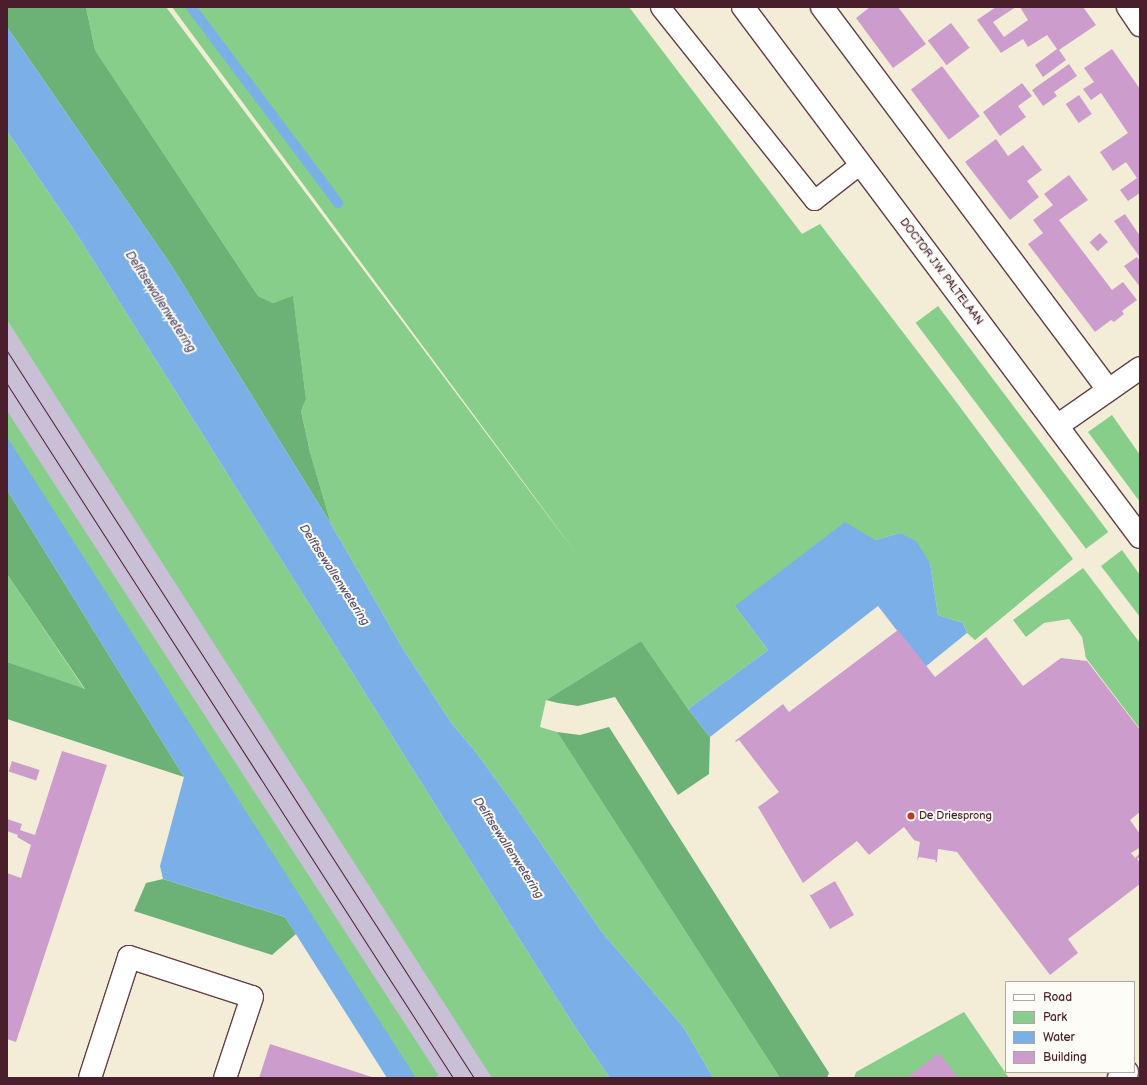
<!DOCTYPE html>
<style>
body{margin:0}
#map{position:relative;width:1147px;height:1085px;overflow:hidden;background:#f3edd8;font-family:"Balsamiq Sans",sans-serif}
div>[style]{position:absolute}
.industrial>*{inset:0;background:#c9bfd7;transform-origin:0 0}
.green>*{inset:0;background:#86ce8a;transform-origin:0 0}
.forest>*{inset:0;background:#6cb176}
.water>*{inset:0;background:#7bafe8}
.stream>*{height:10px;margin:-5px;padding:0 5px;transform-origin:5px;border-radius:5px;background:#7bafe8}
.building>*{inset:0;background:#cc9dcc;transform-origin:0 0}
.roads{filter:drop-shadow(1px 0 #633e45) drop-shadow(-1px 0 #633e45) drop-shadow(0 1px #633e45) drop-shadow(0 -1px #633e45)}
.service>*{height:19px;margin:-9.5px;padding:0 9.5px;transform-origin:9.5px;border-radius:9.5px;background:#fff}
.minor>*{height:22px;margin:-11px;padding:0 11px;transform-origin:11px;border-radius:11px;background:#fff}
.tertiary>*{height:22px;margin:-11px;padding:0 11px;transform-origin:11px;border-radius:11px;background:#fff}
.tram>*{height:1px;margin:-0.5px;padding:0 0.5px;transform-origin:0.5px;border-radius:0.5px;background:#4a1f2b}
.dots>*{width:11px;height:11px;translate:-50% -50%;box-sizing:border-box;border:2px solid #fdfcf7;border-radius:50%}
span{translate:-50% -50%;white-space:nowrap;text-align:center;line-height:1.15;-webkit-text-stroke:4px #fdfcf7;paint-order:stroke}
.street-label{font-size:11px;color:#4a1f2b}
.poi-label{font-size:11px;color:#4a1f2b}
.left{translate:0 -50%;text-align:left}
.water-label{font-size:12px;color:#5b516d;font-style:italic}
.frame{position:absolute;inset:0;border:8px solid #4a1f2b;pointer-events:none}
.legend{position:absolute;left:1005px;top:981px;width:130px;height:92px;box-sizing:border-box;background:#fdfcf7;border:1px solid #b5a4a5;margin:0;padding:5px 7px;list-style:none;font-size:12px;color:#4a1f2b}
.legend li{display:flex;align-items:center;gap:8px;height:20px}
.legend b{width:20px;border:1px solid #b5a4a5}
</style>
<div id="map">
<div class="industrial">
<div style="left:7px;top:320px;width:900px;height:91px;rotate:57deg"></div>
</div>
<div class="green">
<div style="clip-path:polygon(86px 7px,166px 7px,579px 557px,172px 7px,629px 7px,802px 234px,820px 224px,951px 395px,1073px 559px,975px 640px,967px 633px,963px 623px,938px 615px,930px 563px,900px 533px,875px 540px,735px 606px,768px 650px,688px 709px,641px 641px,546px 700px,540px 727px,557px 732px,780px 1078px,713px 1078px,684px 1028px,601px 931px,516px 807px,475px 751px,452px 724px,403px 649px,331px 524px,310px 452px,301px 411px,306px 399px,293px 297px,273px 303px,258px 296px,95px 50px)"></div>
<div style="clip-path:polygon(7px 131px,78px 236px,573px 1024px,610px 1078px,492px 1078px,7px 320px)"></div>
<div style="left:938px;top:306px;width:283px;height:28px;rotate:53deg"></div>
<div style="left:7px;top:411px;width:792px;height:26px;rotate:57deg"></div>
<div style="clip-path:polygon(1112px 415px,1140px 455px,1140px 502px,1088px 432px)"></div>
<div style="clip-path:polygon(1122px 550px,1140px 575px,1140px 617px,1101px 566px)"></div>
<div style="clip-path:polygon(1083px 568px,1140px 643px,1140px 729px,1086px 658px,1082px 637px,1069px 619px,1044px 623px,1026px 637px,1013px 620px)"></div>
<div style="clip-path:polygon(7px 574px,85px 690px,7px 662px)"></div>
<div style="clip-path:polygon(964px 1012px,1009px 1078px,854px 1078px,856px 1072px)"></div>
</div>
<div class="forest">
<div style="clip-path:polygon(7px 7px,86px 7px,95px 50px,258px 296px,273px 303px,293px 296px,306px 399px,301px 411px,310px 452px,331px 524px,171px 265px,7px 27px)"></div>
<div style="clip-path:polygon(7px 490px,184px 777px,7px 719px,7px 662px,85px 689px,7px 574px)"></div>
<div style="clip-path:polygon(641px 641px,688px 709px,710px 737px,709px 774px,678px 795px,615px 697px,578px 706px,558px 703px,546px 700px)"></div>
<div style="clip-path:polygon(609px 727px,829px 1073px,827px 1078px,780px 1078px,557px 732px,580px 735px)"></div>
<div style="clip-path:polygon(163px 879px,285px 917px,296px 934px,272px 955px,134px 911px,146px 883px)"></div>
</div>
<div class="water">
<div style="clip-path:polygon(7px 27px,171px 265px,331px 524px,403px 649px,452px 724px,475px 751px,516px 807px,601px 931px,684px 1028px,713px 1078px,610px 1078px,573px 1024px,78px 236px,7px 131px)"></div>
<div style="clip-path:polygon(7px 437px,416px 1078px,387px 1078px,285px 917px,163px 879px,160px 866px,184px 777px,7px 490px)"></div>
<div style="clip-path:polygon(845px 522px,875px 540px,900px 533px,916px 541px,930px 563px,938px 615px,963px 623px,967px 633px,925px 667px,878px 606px,710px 737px,688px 709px,768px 650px,735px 606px)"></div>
</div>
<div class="stream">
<div style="left:191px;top:7px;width:245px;rotate:53.1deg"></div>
</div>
<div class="building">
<div style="clip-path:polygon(870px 7px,898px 7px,926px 44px,893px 68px,856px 18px)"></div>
<div style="clip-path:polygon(996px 7px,1016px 7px,993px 22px,1004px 37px,1028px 20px,1020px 7px,1083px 7px,1096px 25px,1059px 50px,1066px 60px,1043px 77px,1035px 65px,1057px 49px,1047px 35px,1028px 47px,1023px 39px,1001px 53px,977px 20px)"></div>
<div style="left:951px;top:23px;width:31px;height:29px;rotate:53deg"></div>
<div style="clip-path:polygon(1112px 49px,1140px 89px,1140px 193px,1128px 201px,1120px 190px,1137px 178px,1126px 162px,1113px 171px,1100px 152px,1128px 133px,1101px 93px,1091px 100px,1083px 89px,1094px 82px,1084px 68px)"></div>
<div style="clip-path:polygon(1069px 64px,1077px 76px,1054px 92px,1057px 96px,1043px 106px,1032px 90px)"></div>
<div style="left:942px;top:66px;width:63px;height:39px;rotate:53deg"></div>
<div style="clip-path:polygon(1022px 83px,1032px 96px,1018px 106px,1026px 117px,1000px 136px,983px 112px)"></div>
<div style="left:1079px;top:95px;width:23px;height:16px;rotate:56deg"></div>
<div style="clip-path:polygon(996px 139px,1008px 156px,1023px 145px,1042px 170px,1027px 181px,1039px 197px,1010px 220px,965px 162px)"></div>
<div style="clip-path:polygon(1069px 175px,1088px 200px,1059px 220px,1112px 290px,1123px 282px,1137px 300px,1122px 311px,1124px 314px,1114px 322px,1111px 320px,1095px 332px,1028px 244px,1043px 233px,1033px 220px,1053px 205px,1044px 194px)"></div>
<div style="clip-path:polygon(1125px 214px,1140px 236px,1139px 256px,1114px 221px)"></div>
<div style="left:1100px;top:233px;width:12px;height:14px;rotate:48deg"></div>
<div style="clip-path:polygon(1137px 257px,1140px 261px,1140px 287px,1124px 266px)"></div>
<div style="clip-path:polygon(898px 630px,935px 677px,986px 637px,1023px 686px,1061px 658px,1087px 661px,1140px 730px,1140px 812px,1130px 820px,1140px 834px,1139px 848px,1131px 853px,1135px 858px,1140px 853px,1140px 857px,1137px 859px,1140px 863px,1140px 884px,1068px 939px,1078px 953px,1050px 975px,957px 852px,938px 849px,937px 862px,935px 862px,936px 860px,919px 857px,917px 861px,920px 842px,914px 840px,904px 827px,869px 855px,857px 841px,803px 883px,758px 807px,779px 792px,739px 740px,736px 742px,735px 741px,783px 704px,789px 712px)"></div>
<div style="clip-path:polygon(62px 751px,107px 765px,16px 1042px,7px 1039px,7px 873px,21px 878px,31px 845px,17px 837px,18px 835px,7px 831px,7px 819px,22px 824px,20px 830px,35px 835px)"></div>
<div style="left:12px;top:761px;width:29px;height:11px;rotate:18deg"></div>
<div style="clip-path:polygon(835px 881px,854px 915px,830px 929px,809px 894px,811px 895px)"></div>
<div style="clip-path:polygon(270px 1044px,375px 1078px,259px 1078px)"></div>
<div style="clip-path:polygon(939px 1053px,958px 1078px,909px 1078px,908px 1077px)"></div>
</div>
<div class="roads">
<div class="service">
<div style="left:660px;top:7px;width:247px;rotate:51.4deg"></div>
<div style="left:814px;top:200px;width:58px;rotate:-38deg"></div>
</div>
<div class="minor">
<div style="left:822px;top:7px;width:478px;rotate:53.2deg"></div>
<div style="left:1128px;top:7px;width:22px;rotate:56deg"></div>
<div style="left:1057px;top:426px;width:101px;rotate:-34.9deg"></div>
<div style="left:90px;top:1078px;width:127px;rotate:-72.1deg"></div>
<div style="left:129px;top:957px;width:129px;rotate:18deg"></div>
<div style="left:252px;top:997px;width:85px;rotate:108.4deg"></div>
</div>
<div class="tertiary">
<div style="left:743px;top:7px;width:662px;rotate:53.16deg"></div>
<div style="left:1119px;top:1078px;width:10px;rotate:-37deg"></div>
</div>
</div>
<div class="tram">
<div style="left:7px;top:351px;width:864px;rotate:57.28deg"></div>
<div style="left:7px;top:384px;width:825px;rotate:57.27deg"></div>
</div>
<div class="dots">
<div style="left:911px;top:816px;background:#c8321e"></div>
</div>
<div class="street-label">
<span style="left:941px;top:272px;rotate:53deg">DOCTOR J.W. PALTELAAN</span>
</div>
<div class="poi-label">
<span class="left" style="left:919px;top:816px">De Driesprong</span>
</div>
<div class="water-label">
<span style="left:160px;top:302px;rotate:57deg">Delftsewallenwetering</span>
<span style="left:334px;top:575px;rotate:57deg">Delftsewallenwetering</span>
<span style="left:508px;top:848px;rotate:57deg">Delftsewallenwetering</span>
</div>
<div class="frame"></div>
<ul class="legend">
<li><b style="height:5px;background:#fff"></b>Road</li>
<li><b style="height:11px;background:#86ce8a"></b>Park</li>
<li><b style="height:11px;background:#7bafe8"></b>Water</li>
<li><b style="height:11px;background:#cc9dcc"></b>Building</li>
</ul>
</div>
